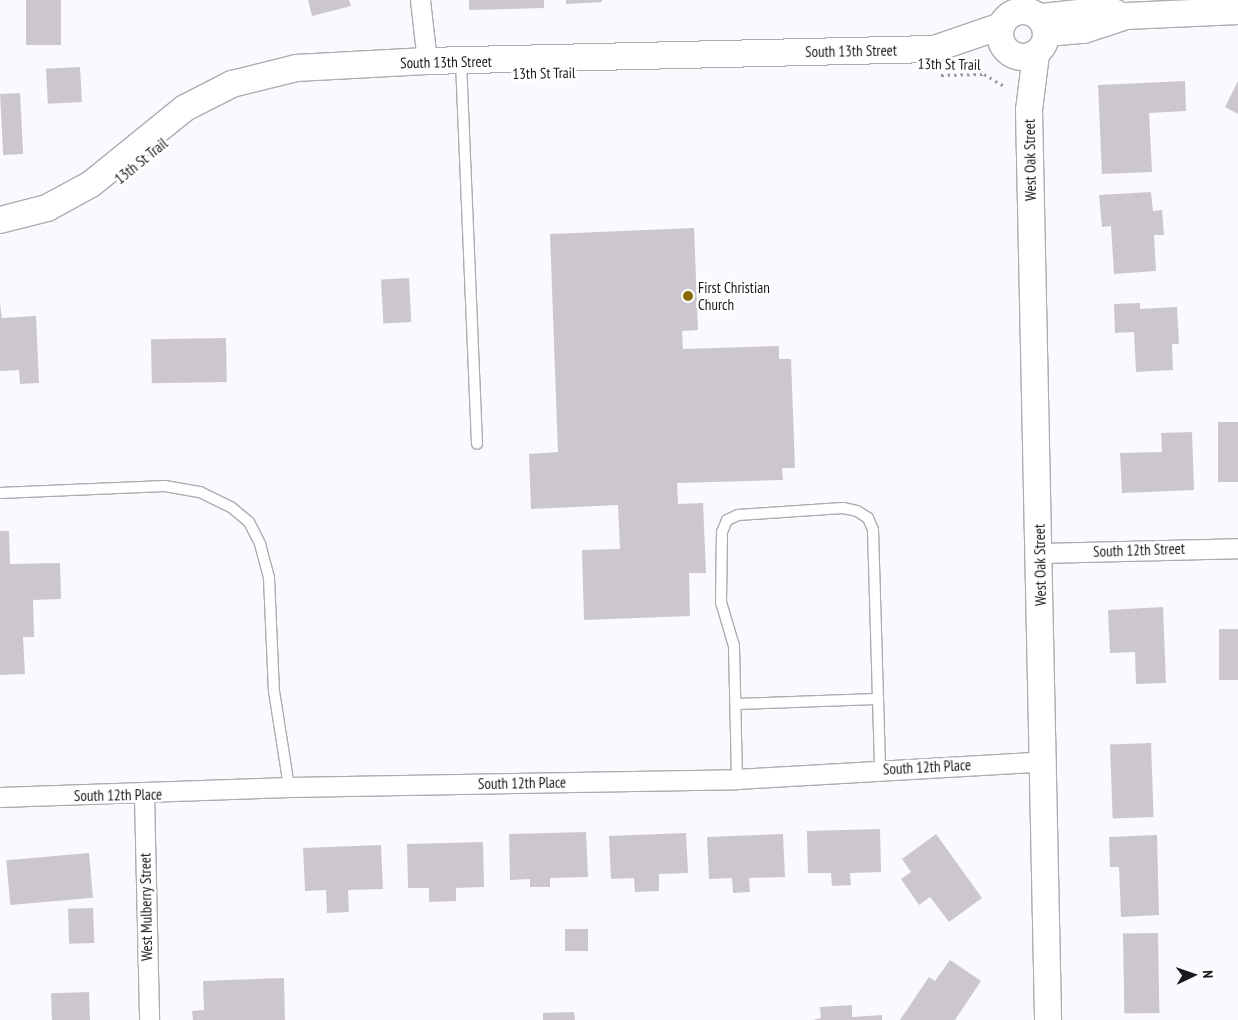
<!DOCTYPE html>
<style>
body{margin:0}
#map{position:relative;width:1238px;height:1020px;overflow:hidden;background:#f9f9fe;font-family:"PT Sans Narrow",sans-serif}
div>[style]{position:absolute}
.building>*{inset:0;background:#ccc7ce;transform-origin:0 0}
.path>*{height:3px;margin-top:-1.5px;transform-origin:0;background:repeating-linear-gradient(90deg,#9b9b9f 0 2.5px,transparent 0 6.5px)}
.roads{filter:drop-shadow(1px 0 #acacb3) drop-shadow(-1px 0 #acacb3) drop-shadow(0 1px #acacb3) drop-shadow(0 -1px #acacb3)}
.lane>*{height:10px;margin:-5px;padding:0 5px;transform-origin:5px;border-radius:5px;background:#fff}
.street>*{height:19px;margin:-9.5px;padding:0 9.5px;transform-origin:9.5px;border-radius:9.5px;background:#fff}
.secondary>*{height:26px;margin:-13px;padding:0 13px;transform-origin:13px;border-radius:13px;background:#fff}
.secondary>.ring{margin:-13px;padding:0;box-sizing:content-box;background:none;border:26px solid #fff;border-radius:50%}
.dots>*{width:14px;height:14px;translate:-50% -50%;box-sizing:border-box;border:2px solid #fff;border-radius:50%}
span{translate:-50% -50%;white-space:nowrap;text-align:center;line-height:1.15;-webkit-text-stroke:5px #fff;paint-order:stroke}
.street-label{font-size:15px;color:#19191c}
.poi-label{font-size:15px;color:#19191c}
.left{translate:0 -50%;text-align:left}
.north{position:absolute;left:1168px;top:950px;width:50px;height:50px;-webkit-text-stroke:4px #fff;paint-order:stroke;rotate:87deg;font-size:14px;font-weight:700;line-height:20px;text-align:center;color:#19191c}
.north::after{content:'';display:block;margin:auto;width:18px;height:22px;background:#19191c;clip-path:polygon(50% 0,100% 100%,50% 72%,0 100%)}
</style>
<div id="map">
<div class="building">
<div style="left:26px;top:0;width:35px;height:45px"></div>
<div style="clip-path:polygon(308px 0,349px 0,351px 6px,312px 16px)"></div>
<div style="clip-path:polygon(469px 0,544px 0,544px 8px,469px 10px)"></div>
<div style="clip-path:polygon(566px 0,602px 0,602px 2px,566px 4px)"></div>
<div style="left:80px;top:67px;width:35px;height:34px;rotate:87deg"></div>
<div style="clip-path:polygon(1185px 81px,1186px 111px,1149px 113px,1152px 172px,1102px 174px,1098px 85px)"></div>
<div style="clip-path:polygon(1238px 81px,1238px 114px,1225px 107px)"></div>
<div style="left:20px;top:93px;width:61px;height:20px;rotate:87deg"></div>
<div style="clip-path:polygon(1151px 192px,1153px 211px,1162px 210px,1164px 235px,1154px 235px,1156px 271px,1114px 274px,1111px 226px,1102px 227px,1099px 195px)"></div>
<div style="clip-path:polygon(694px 228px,698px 330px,682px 331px,683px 349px,779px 346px,779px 359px,791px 359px,795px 468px,782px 468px,783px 480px,677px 483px,678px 504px,703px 503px,706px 573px,689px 573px,690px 616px,584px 620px,582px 550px,620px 549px,618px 505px,531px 509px,529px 454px,558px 452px,550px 234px)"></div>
<div style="left:409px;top:278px;width:44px;height:28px;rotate:87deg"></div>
<div style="clip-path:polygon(0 303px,2px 318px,36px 316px,39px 383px,20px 384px,19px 370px,0 371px)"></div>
<div style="clip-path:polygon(1140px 303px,1140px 309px,1177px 307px,1179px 344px,1172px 344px,1173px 370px,1136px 372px,1134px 332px,1115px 333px,1114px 304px)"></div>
<div style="left:226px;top:338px;width:44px;height:75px;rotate:89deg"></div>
<div style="left:1218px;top:422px;width:20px;height:60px"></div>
<div style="clip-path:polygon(1192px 432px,1194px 490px,1122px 493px,1120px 453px,1162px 452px,1161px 433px)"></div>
<div style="clip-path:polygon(0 531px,9px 531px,10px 564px,60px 563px,61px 599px,33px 600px,34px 637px,23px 637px,25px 674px,0 675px)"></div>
<div style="clip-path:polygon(1163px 607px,1166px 683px,1136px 684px,1135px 652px,1110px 653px,1108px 610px)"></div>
<div style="left:1219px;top:629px;width:19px;height:51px"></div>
<div style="left:1151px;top:743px;width:74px;height:41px;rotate:88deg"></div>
<div style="clip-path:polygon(880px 829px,881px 872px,850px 873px,851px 885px,832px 886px,831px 873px,808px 873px,807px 831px)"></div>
<div style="clip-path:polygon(586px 832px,588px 877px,550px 878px,550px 887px,530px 887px,530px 879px,510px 880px,509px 834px)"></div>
<div style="clip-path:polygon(686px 833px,688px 873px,659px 874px,659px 891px,635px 892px,634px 878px,611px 879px,609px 836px)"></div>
<div style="clip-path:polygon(783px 834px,785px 877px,749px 878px,750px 892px,733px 893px,732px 878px,709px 879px,707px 837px)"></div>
<div style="clip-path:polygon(936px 834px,982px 898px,949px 922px,930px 897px,919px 905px,901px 879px,911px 872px,902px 859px)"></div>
<div style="clip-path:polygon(1157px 835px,1159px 915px,1121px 917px,1119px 867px,1110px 867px,1109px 837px)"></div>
<div style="clip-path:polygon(483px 842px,484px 887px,456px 888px,456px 901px,429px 902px,429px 888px,408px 888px,407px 844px)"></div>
<div style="clip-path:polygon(381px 845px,383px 889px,348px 890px,349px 912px,327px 913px,326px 890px,305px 891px,303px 848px)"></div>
<div style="left:89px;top:853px;width:45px;height:83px;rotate:85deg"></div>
<div style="left:93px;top:908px;width:35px;height:25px;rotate:88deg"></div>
<div style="left:565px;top:929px;width:23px;height:22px"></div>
<div style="left:1158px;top:933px;width:80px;height:35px;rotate:89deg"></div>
<div style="clip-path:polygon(950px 960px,981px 981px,955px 1020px,900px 1020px,929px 977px,935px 981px)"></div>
<div style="clip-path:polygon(284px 978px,285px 1020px,193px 1020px,192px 1011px,204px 1010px,203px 981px)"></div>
<div style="left:89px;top:992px;width:28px;height:38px;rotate:88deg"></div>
<div style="clip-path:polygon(852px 1005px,852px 1017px,882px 1015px,882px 1020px,813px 1020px,821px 1018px,820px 1007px)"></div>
<div style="clip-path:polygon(574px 1012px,575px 1020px,543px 1020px,543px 1013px)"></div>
</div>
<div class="path">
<div style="left:941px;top:75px;width:43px;rotate:-1.3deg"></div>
<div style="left:984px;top:74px;width:26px;rotate:31deg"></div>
</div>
<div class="roads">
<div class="lane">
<div style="left:461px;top:62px;width:382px;rotate:87.6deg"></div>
<div style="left:0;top:493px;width:165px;rotate:-2.4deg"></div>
<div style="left:165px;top:486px;width:36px;rotate:10deg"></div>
<div style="left:200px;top:492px;width:34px;rotate:26deg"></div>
<div style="left:231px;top:507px;width:23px;rotate:40deg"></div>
<div style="left:249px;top:522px;width:25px;rotate:63deg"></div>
<div style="left:260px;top:544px;width:35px;rotate:75deg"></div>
<div style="left:269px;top:578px;width:113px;rotate:87.5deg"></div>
<div style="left:274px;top:691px;width:97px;rotate:81.1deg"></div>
<div style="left:736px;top:704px;width:142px;rotate:-2deg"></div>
<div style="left:737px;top:779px;width:133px;rotate:-91.3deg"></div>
<div style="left:734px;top:646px;width:46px;rotate:-106.5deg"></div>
<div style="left:721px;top:602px;width:70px;rotate:-89.2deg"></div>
<div style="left:722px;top:532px;width:13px;rotate:-67deg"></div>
<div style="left:727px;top:520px;width:12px;rotate:-24deg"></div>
<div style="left:738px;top:515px;width:105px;rotate:-3.8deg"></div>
<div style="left:843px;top:508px;width:14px;rotate:12deg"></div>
<div style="left:857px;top:511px;width:13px;rotate:32deg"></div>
<div style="left:868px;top:518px;width:13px;rotate:67deg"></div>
<div style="left:873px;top:530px;width:240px;rotate:88.3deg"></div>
</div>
<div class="street">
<div style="left:420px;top:0;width:61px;rotate:83.5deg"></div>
<div style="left:1040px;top:553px;width:198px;rotate:-1.4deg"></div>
<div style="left:144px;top:795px;width:225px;rotate:88.7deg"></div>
<div style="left:0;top:797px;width:289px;rotate:-2deg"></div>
<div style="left:289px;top:787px;width:448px;rotate:-1deg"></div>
<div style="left:737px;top:779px;width:309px;rotate:-3.3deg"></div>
</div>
<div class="secondary">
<div class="ring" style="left:1000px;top:11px;width:20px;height:20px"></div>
<div style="left:1042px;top:17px;width:63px;rotate:-6.3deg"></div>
<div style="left:1105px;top:10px;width:11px;rotate:15deg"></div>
<div style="left:1047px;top:33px;width:37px;rotate:-5deg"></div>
<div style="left:1084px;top:30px;width:44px;rotate:-18.4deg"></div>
<div style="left:1126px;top:16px;width:112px;rotate:-2.6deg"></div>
<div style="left:1036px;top:54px;width:56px;rotate:97.1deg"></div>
<div style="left:1029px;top:110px;width:910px;rotate:88.8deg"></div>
<div style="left:0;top:220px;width:49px;rotate:-14.3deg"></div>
<div style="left:47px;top:208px;width:50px;rotate:-28.6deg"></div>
<div style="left:91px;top:184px;width:121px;rotate:-39deg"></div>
<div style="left:185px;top:108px;width:53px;rotate:-27.1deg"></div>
<div style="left:232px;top:84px;width:66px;rotate:-14deg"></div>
<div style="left:296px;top:68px;width:131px;rotate:-3.1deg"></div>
<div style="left:427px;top:61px;width:507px;rotate:-1.36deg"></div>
<div style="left:934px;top:49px;width:71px;rotate:-18.9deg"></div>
</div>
</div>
<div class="dots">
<div style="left:688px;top:296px;background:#8b6707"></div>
</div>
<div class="street-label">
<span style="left:851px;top:51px;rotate:-1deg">South 13th Street</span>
<span style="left:446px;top:62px;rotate:-1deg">South 13th Street</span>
<span style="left:949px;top:64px;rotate:1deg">13th St Trail</span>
<span style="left:544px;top:73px;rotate:-1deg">13th St Trail</span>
<span style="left:1030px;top:160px;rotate:-91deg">West Oak Street</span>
<span style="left:141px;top:161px;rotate:-39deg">13th St Trail</span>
<span style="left:1139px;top:550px;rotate:-2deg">South 12th Street</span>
<span style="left:1040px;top:565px;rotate:-91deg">West Oak Street</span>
<span style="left:927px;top:767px;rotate:-3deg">South 12th Place</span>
<span style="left:522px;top:783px;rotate:-1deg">South 12th Place</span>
<span style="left:118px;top:795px;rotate:-1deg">South 12th Place</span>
<span style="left:146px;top:907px;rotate:-91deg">West Mulberry Street</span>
</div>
<div class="poi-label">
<span class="left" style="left:698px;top:296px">First Christian<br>Church</span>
</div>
<div class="north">N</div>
</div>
